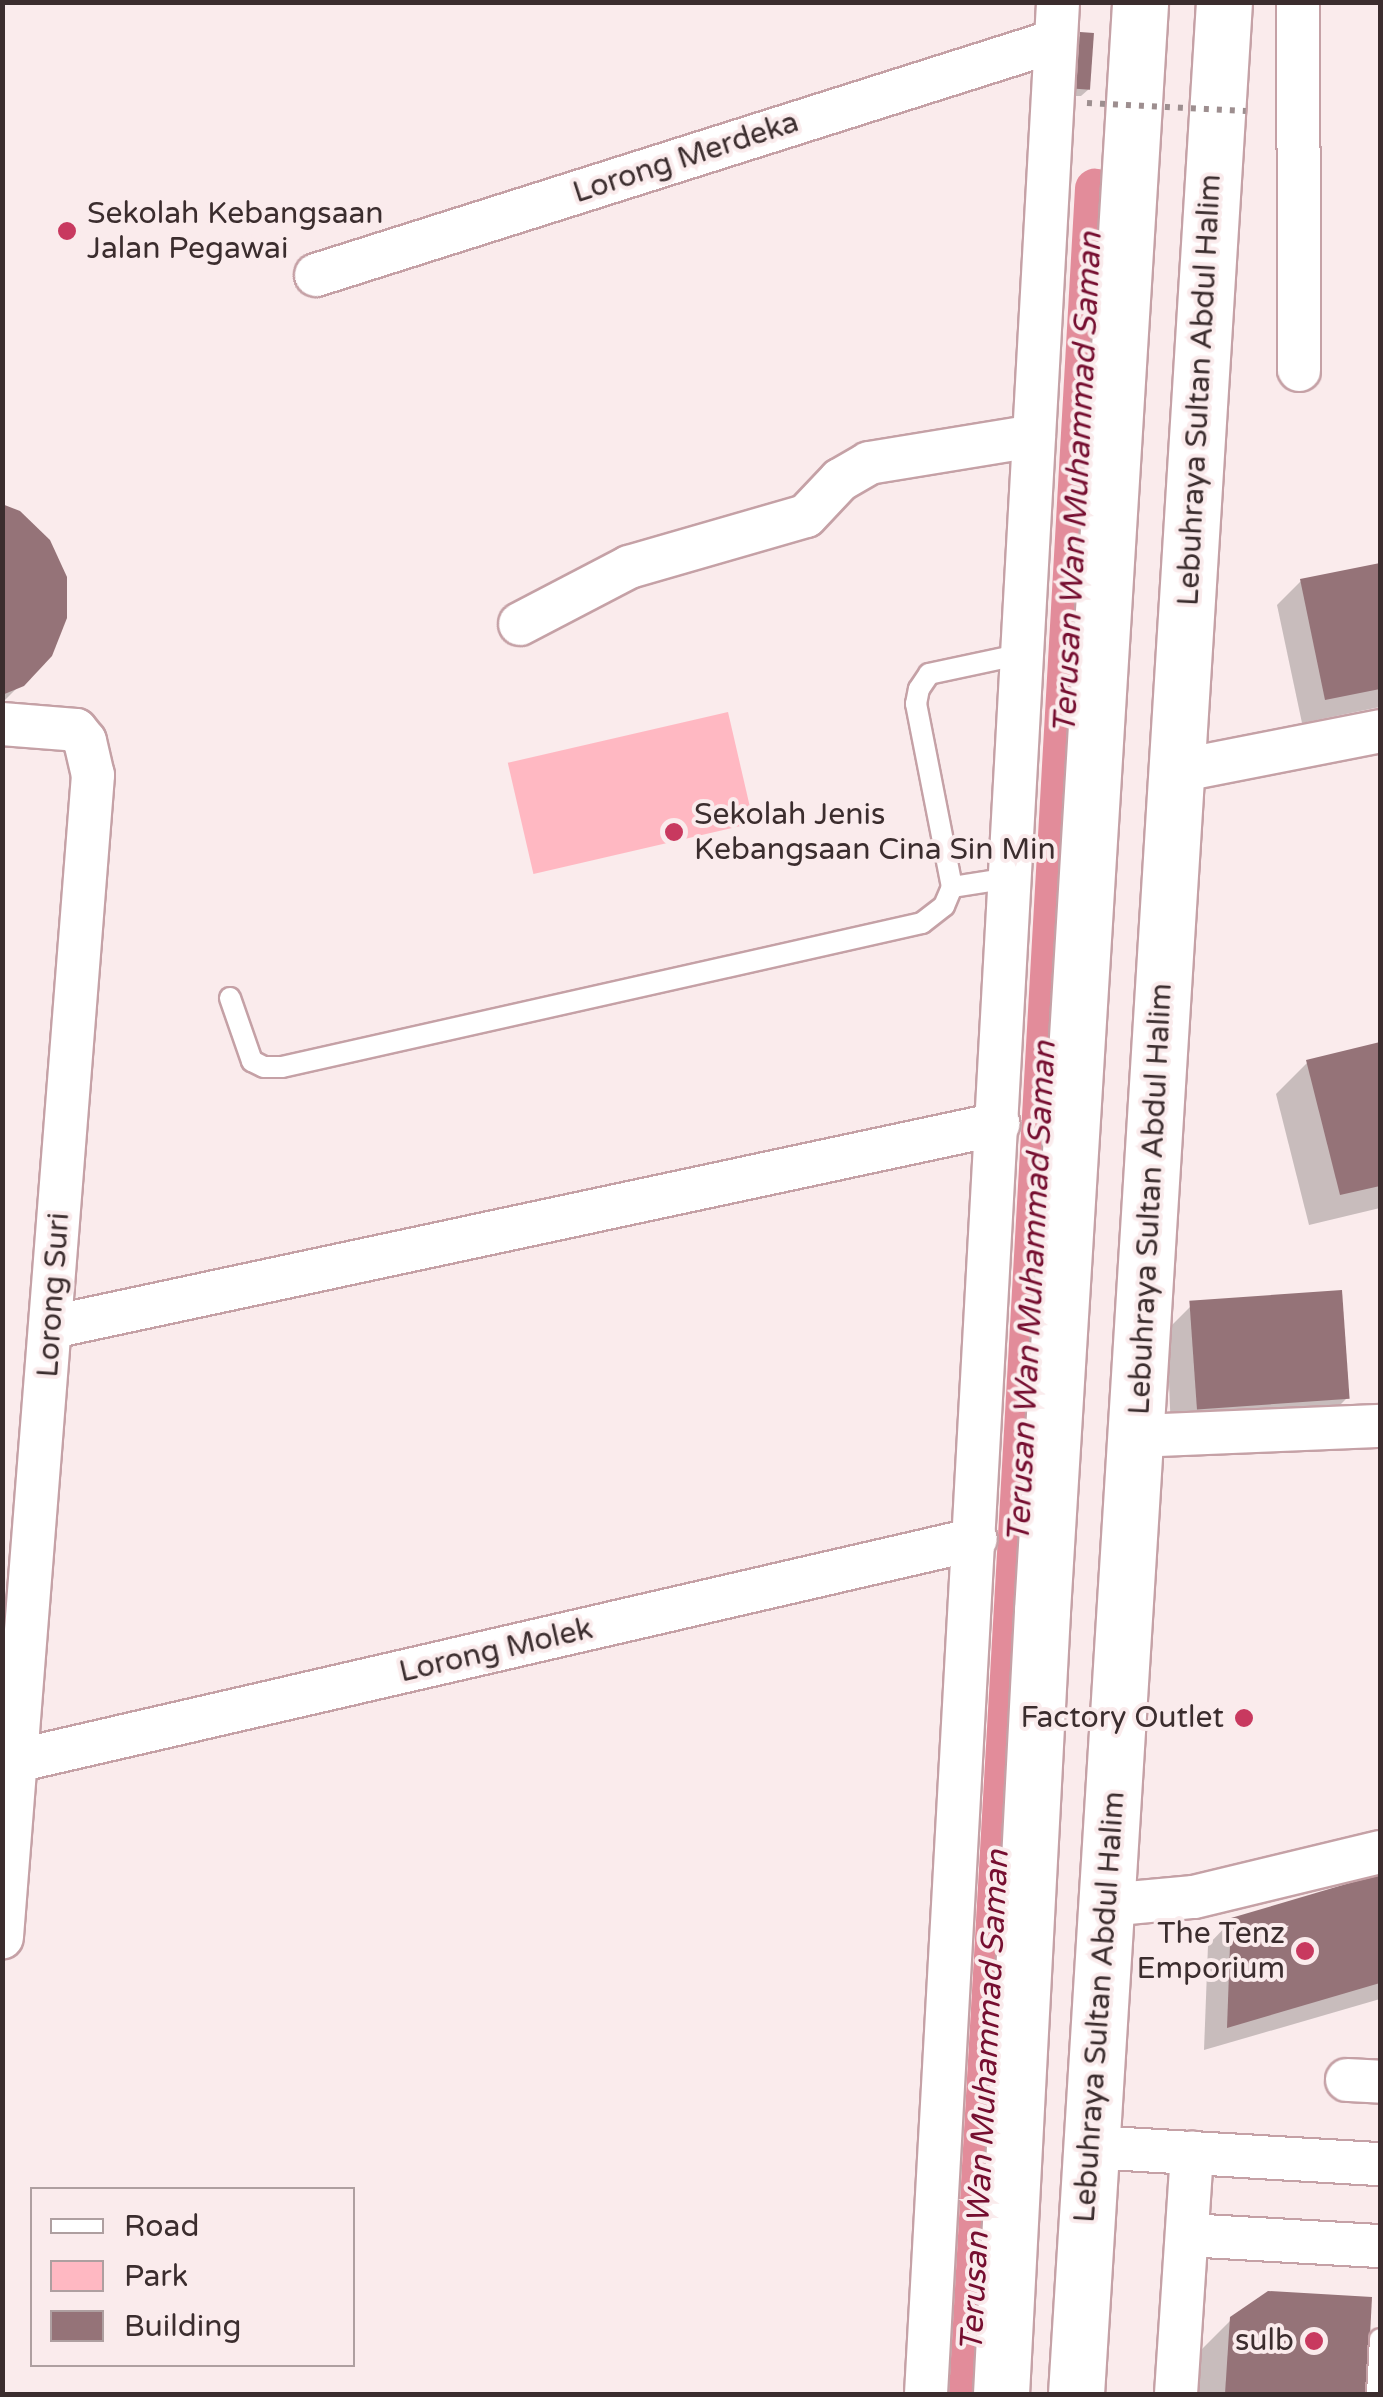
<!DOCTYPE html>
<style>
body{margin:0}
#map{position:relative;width:1383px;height:2397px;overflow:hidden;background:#faebec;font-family:"Varela Round",sans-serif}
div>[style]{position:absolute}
.green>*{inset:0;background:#ffb8c2;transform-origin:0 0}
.shadow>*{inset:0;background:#0003}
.canal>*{height:40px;margin:-20px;padding:0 20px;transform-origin:20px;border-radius:20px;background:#e28c9a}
.building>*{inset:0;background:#957378;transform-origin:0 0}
.roads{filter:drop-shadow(2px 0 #c5a1a6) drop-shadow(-2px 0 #c5a1a6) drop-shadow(0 2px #c5a1a6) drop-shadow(0 -2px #c5a1a6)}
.service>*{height:20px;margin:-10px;padding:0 10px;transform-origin:10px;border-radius:10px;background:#fff}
.minor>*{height:42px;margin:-21px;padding:0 21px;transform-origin:21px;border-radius:21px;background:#fff}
.primary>*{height:55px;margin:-27.5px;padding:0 27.5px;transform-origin:27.5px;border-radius:27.5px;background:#fff}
.path-bridge>*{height:6px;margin-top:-3px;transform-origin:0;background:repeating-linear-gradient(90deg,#9d8e8f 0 5px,transparent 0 13px)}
.dots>*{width:28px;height:28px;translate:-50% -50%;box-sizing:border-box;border:5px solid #faebec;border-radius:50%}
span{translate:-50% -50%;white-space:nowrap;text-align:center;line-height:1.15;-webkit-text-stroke:8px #faebec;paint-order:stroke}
.street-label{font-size:30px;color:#3b2d2e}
.poi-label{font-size:30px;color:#3b2d2e}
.left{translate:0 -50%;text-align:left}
.right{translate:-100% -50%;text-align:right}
.water-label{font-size:32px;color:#760e30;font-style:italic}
.frame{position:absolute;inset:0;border:5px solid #3b2d2e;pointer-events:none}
.legend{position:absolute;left:30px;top:2187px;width:325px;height:180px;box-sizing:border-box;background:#faebec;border:2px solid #ae9fa0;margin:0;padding:12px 18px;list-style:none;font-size:30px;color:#3b2d2e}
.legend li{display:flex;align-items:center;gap:20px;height:50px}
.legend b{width:50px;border:2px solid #ae9fa0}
</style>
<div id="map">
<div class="green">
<div style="left:728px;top:712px;width:114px;height:226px;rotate:77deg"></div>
</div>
<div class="shadow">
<div style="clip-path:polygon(1081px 35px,1089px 89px,1081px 96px,1071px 96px,1073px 43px)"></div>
<div style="clip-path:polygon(2px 507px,50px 655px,2px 703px)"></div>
<div style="clip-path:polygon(1380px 565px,1380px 707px,1302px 723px,1277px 605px,1301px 581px)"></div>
<div style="clip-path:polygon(1380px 1045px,1380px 1208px,1309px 1225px,1276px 1094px,1308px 1062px)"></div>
<div style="clip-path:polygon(1191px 1306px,1347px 1398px,1323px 1422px,1171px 1433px,1167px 1330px)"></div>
<div style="clip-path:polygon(1380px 1877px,1380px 1999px,1204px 2050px,1208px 1945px,1232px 1920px)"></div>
<div style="clip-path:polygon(1370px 2299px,1364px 2394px,1186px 2394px,1188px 2363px,1232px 2319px)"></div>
</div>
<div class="canal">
<div style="left:969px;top:2394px;width:2209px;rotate:-86.73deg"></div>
</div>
<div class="building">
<div style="left:1080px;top:32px;width:14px;height:57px;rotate:4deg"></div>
<div style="clip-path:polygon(2px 504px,20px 511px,50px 540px,67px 577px,67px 618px,52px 656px,24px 686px,2px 695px)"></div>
<div style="clip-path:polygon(1380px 563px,1380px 689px,1325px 700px,1300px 579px)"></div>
<div style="clip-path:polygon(1380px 1042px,1380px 1186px,1340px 1195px,1306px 1060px)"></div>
<div style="left:1342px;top:1290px;width:109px;height:153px;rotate:86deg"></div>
<div style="clip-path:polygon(1380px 1874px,1380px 1983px,1227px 2028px,1231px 1918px)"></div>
<div style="clip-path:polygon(1268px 2291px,1372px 2297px,1367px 2394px,1225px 2394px,1230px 2317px)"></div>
</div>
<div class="roads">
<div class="service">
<div style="left:952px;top:887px;width:59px;rotate:-8.8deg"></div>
<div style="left:230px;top:998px;width:67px;rotate:70.8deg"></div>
<div style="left:252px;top:1061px;width:13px;rotate:27deg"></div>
<div style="left:264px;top:1067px;width:18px"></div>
<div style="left:282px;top:1067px;width:656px;rotate:-12.68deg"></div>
<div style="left:922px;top:923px;width:28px;rotate:-38deg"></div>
<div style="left:944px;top:906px;width:21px;rotate:-67deg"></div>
<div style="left:952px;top:887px;width:187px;rotate:-101.1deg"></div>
<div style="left:916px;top:704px;width:15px;rotate:-79deg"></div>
<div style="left:919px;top:689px;width:18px;rotate:-56deg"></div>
<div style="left:929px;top:674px;width:95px;rotate:-12.1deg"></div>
<div style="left:1377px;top:2394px;width:55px;rotate:-86.9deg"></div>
</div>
<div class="minor">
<div style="left:1298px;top:2px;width:368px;rotate:89.8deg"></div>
<div style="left:316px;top:275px;width:775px;rotate:-17.57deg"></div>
<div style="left:520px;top:624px;width:123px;rotate:-27.6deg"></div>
<div style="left:629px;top:567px;width:184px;rotate:-16.1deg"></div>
<div style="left:806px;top:516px;width:50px;rotate:-46.6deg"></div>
<div style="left:840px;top:480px;width:34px;rotate:-30deg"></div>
<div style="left:869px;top:463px;width:167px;rotate:-9.3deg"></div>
<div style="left:2px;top:724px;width:74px;rotate:4.6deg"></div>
<div style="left:76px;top:730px;width:14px;rotate:51deg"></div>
<div style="left:85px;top:741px;width:35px;rotate:77deg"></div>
<div style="left:93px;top:775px;width:1166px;rotate:94.48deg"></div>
<div style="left:1177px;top:771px;width:207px;rotate:-11.1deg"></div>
<div style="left:52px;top:1327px;width:968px;rotate:-12.11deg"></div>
<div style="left:1137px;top:1436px;width:243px;rotate:-2.4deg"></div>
<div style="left:16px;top:1761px;width:985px;rotate:-13.02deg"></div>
<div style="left:1107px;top:1905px;width:87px;rotate:-5.3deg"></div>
<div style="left:1194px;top:1897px;width:191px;rotate:-13.6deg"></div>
<div style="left:1347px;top:2080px;width:33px;rotate:3deg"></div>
<div style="left:1091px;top:2147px;width:289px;rotate:3.4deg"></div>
<div style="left:1187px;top:2235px;width:193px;rotate:3.3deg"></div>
<div style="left:926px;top:2394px;width:2396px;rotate:-86.84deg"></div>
<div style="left:1176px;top:2394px;width:242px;rotate:-86.2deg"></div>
</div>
<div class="primary">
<div style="left:1001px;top:2394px;width:784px;rotate:-87deg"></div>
<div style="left:1042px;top:1611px;width:1612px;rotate:-86.51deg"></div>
<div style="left:1076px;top:2394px;width:2397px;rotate:-86.46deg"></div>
</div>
</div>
<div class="path-bridge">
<div style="left:1087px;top:103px;width:159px;rotate:2.9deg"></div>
</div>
<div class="dots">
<div style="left:67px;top:231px;background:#c8395f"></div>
<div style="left:674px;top:832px;background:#c8395f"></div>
<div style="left:1244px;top:1718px;background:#c8395f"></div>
<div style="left:1305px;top:1951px;background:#c8395f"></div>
<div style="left:1314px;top:2341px;background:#c8395f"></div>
</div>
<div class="street-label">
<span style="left:686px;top:158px;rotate:-18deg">Lorong Merdeka</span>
<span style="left:1200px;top:390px;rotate:-87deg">Lebuhraya Sultan Abdul Halim</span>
<span style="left:1151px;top:1199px;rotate:-87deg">Lebuhraya Sultan Abdul Halim</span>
<span style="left:54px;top:1295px;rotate:-86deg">Lorong Suri</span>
<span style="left:496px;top:1651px;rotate:-13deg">Lorong Molek</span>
<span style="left:1100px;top:2007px;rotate:-86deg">Lebuhraya Sultan Abdul Halim</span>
</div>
<div class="poi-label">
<span class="left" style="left:87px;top:231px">Sekolah Kebangsaan<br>Jalan Pegawai</span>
<span class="left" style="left:694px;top:832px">Sekolah Jenis<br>Kebangsaan Cina Sin Min</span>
<span class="right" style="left:1224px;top:1718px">Factory Outlet</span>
<span class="right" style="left:1285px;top:1951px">The Tenz<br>Emporium</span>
<span class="right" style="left:1294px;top:2341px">sulb</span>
</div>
<div class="water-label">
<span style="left:1078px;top:483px;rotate:-87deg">Terusan Wan Muhammad Saman</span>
<span style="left:1032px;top:1292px;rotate:-87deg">Terusan Wan Muhammad Saman</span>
<span style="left:985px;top:2101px;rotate:-87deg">Terusan Wan Muhammad Saman</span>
</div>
<div class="frame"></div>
<ul class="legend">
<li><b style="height:12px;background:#fff"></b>Road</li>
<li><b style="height:28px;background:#ffb8c2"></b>Park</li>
<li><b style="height:28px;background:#957378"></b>Building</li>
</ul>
</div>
